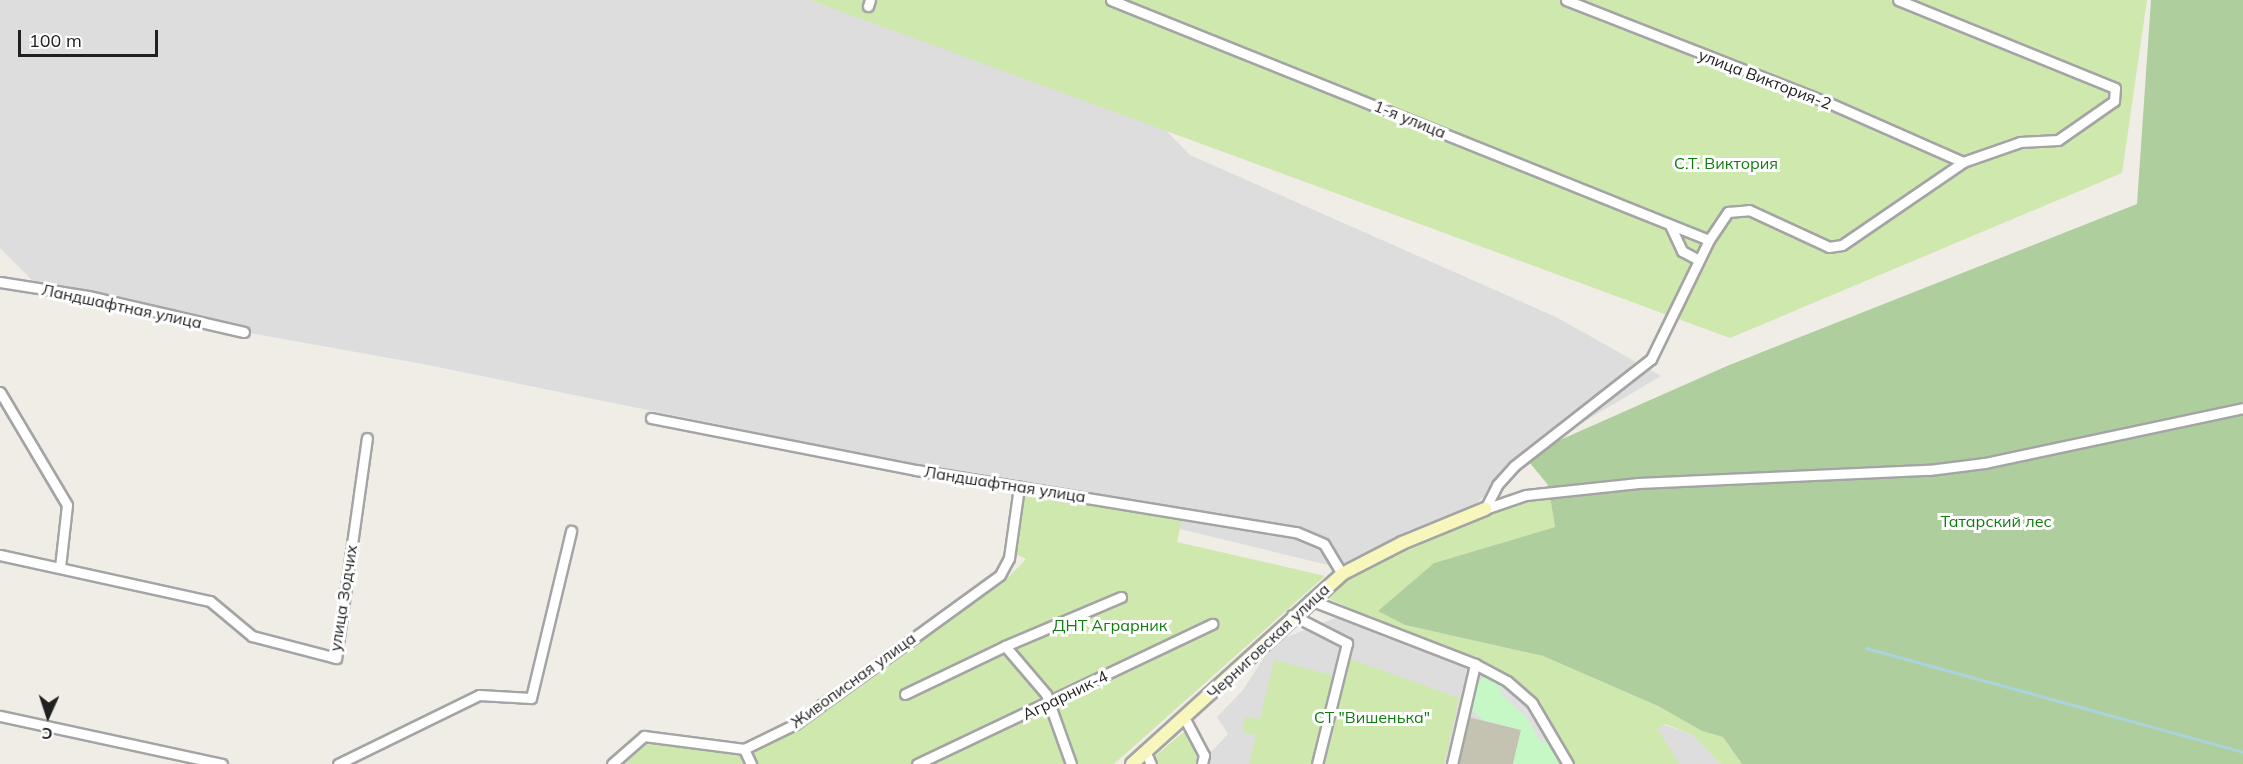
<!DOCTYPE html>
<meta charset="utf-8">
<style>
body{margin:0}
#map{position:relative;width:2243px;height:764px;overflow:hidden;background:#f0ece6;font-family:Mulish,sans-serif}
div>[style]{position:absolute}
.residential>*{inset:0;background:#dedddd}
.construction>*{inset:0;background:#c4c3b2}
.grass>*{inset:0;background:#cfe8ae}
.forest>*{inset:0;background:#afce9d}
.park>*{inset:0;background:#c6f8c6}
.parking>*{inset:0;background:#e0e0e0}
.stream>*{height:3px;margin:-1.5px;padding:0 1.5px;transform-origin:1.5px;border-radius:1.5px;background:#a9d4dc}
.roads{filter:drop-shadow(2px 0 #a4a4a4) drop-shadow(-2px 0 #a4a4a4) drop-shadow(0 2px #a4a4a4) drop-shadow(0 -2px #a4a4a4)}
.street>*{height:9px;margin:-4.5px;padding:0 4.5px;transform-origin:4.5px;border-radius:4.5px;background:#fff}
.secondary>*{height:12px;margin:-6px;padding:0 6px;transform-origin:6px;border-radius:6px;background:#f7f6bd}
span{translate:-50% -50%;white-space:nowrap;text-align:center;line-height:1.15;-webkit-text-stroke:6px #fff;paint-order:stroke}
.street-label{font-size:16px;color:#202020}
.park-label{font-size:16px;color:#107c10}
.north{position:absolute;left:18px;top:686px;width:60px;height:60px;-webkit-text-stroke:4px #fff;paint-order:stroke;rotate:183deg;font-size:16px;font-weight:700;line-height:24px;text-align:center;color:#202020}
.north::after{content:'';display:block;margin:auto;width:21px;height:27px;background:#202020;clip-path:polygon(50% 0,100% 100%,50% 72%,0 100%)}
.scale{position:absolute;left:18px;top:30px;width:140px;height:27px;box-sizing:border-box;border:3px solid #202020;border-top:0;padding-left:8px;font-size:18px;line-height:21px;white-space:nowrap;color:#202020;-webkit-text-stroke:4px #fff;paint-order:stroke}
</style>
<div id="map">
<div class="residential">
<div style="clip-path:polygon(0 0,809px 0,1153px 117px,1190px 155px,1558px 318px,1661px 376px,1536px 450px,1390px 580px,916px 465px,423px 364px,49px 297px,0 248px)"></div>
<div style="clip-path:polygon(1353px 611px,1356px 616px,1693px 735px,1721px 764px,1200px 764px,1228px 734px,1217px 717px,1243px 690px,1274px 642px)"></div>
</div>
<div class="construction">
<div style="clip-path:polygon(1468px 717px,1521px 730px,1513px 764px,1457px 764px)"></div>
</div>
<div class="grass">
<div style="clip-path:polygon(810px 0,2147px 0,2122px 173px,1730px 338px)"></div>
<div style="clip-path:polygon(1035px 491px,1182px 520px,1177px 542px,1325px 576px,1114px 764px,625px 764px,648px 743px,741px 756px,808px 718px,893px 655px,1002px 584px,1026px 559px,1014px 553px,1015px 530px,1024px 495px)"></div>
<div style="clip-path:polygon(1550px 497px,1555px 527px,1434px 563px,1379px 611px,1405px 625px,1543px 656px,1658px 706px,1702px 731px,1723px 737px,1742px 764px,1721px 764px,1693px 735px,1665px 724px,1657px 729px,1680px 764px,1574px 764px,1543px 710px,1510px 678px,1327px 598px,1335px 586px,1407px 548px,1527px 500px)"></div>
<div style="clip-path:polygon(1348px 658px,1459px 698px,1444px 764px,1249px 764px,1256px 735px,1242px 732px,1245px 717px,1260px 719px,1274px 660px,1343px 678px)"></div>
<div style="clip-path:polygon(1186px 730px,1195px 744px,1198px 764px,1156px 764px,1155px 756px)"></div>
</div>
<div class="forest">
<div style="clip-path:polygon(2151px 0,2243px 0,2243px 764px,1742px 764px,1723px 737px,1702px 731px,1658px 706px,1543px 656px,1405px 625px,1378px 611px,1434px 563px,1555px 527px,1548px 485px,1530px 463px,1551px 444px,1727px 366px,2137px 204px)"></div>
</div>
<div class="park">
<div style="clip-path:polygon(1483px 678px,1492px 678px,1503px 687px,1500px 693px,1526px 717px,1542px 743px,1548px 740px,1562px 764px,1513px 764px,1521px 730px,1483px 720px,1471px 709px,1475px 687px)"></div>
</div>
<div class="parking">
<div style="clip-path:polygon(1503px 687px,1531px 712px,1548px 740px,1542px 743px,1526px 717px,1499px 693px)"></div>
</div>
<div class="stream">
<div style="left:1866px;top:648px;width:391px;rotate:15.4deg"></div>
</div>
<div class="roads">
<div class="street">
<div style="left:1111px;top:0;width:644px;rotate:21.87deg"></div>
<div style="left:1566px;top:0;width:282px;rotate:21.4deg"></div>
<div style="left:1829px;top:103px;width:146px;rotate:23.8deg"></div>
<div style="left:868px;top:6px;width:6px;rotate:-72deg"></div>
<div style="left:1670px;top:225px;width:29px;rotate:65deg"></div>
<div style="left:1682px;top:251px;width:19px;rotate:28deg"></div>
<div style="left:0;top:282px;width:89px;rotate:9deg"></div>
<div style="left:88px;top:296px;width:160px;rotate:13deg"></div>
<div style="left:0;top:392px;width:131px;rotate:59.3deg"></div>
<div style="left:67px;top:505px;width:62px;rotate:96.4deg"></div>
<div style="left:651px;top:418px;width:270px;rotate:11.1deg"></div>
<div style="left:916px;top:470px;width:385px;rotate:9.3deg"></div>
<div style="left:1296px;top:532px;width:30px;rotate:23deg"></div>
<div style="left:1324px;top:544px;width:35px;rotate:59deg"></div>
<div style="left:1485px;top:509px;width:27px;rotate:-63deg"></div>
<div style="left:1497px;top:485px;width:25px;rotate:-48deg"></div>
<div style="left:1514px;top:466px;width:174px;rotate:-38deg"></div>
<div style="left:1651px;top:359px;width:132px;rotate:-64deg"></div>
<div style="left:1709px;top:240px;width:34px;rotate:-56deg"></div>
<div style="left:1728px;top:212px;width:21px;rotate:-5deg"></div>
<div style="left:1749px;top:210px;width:88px;rotate:24.8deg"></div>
<div style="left:1829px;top:247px;width:13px;rotate:-9deg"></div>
<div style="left:1842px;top:245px;width:147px;rotate:-34.4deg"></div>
<div style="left:1963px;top:162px;width:60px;rotate:-19.3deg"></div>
<div style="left:2020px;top:142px;width:38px;rotate:-3deg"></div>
<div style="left:2058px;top:140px;width:68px;rotate:-34.9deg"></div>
<div style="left:2114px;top:101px;width:13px;rotate:-86deg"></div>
<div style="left:2115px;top:88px;width:234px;rotate:-157.9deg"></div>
<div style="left:1485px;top:509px;width:43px;rotate:-18.9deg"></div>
<div style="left:1526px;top:495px;width:113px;rotate:-6.1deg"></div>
<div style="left:1638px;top:483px;width:291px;rotate:-2.6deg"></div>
<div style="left:1929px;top:470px;width:56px;rotate:-7.1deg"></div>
<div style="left:1985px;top:463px;width:264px;rotate:-12deg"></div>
<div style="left:0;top:555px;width:215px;rotate:12.4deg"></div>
<div style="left:210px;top:601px;width:55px;rotate:39.8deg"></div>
<div style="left:252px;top:636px;width:87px;rotate:14.7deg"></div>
<div style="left:336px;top:658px;width:222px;rotate:-82deg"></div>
<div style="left:1310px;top:600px;width:177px;rotate:21.2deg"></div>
<div style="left:1475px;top:664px;width:36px;rotate:28deg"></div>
<div style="left:1507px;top:681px;width:33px;rotate:41deg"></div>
<div style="left:1532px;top:703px;width:71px;rotate:59.5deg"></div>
<div style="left:1292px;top:615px;width:62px;rotate:27deg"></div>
<div style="left:1347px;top:643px;width:125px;rotate:103.9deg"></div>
<div style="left:1005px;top:646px;width:63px;rotate:49.5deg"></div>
<div style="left:1046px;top:694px;width:74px;rotate:70.3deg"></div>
<div style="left:905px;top:694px;width:111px;rotate:-25.6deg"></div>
<div style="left:1005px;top:646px;width:126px;rotate:-22.9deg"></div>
<div style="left:0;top:716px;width:227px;rotate:12.2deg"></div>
<div style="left:1185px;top:719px;width:41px;rotate:62.2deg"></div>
<div style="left:1204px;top:755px;width:9px;rotate:103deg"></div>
<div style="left:744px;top:749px;width:17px;rotate:65deg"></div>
<div style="left:1146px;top:753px;width:12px;rotate:66deg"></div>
<div style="left:338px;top:764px;width:157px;rotate:-26.1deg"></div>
<div style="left:479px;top:695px;width:52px;rotate:3.3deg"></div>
<div style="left:531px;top:698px;width:172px;rotate:-76.5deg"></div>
<div style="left:612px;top:764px;width:43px;rotate:-41.2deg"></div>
<div style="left:644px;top:736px;width:101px;rotate:7.4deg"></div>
<div style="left:744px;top:749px;width:57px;rotate:-26.1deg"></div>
<div style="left:795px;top:724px;width:253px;rotate:-36deg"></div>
<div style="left:1000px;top:575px;width:19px;rotate:-62deg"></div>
<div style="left:1009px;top:558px;width:72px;rotate:-82deg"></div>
<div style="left:917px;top:764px;width:327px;rotate:-25.4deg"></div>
<div style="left:1452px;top:764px;width:103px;rotate:-77deg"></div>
</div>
<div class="secondary">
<div style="left:1132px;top:764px;width:283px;rotate:-42.1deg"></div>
<div style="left:1342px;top:574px;width:68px;rotate:-27.3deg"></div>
<div style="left:1402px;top:543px;width:90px;rotate:-22.3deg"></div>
</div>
</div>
<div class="street-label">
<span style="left:1765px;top:79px;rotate:21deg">улица Виктория-2</span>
<span style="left:1410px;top:119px;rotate:22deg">1-я улица</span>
<span style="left:122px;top:306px;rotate:12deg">Ландшафтная улица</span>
<span style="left:1005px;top:484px;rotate:9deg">Ландшафтная улица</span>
<span style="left:343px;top:598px;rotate:-81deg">улица Зодчих</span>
<span style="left:1268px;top:641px;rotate:-43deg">Черниговская улица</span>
<span style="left:853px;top:680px;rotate:-36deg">Живописная улица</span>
<span style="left:1065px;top:695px;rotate:-26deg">Аграрник-4</span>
</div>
<div class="park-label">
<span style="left:1726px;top:163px">С.Т. Виктория</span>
<span style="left:1996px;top:521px">Татарский лес</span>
<span style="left:1110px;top:625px">ДНТ Аграрник</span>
<span style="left:1372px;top:717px">СТ "Вишенька"</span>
</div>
<div class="north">С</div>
<div class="scale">100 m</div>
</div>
